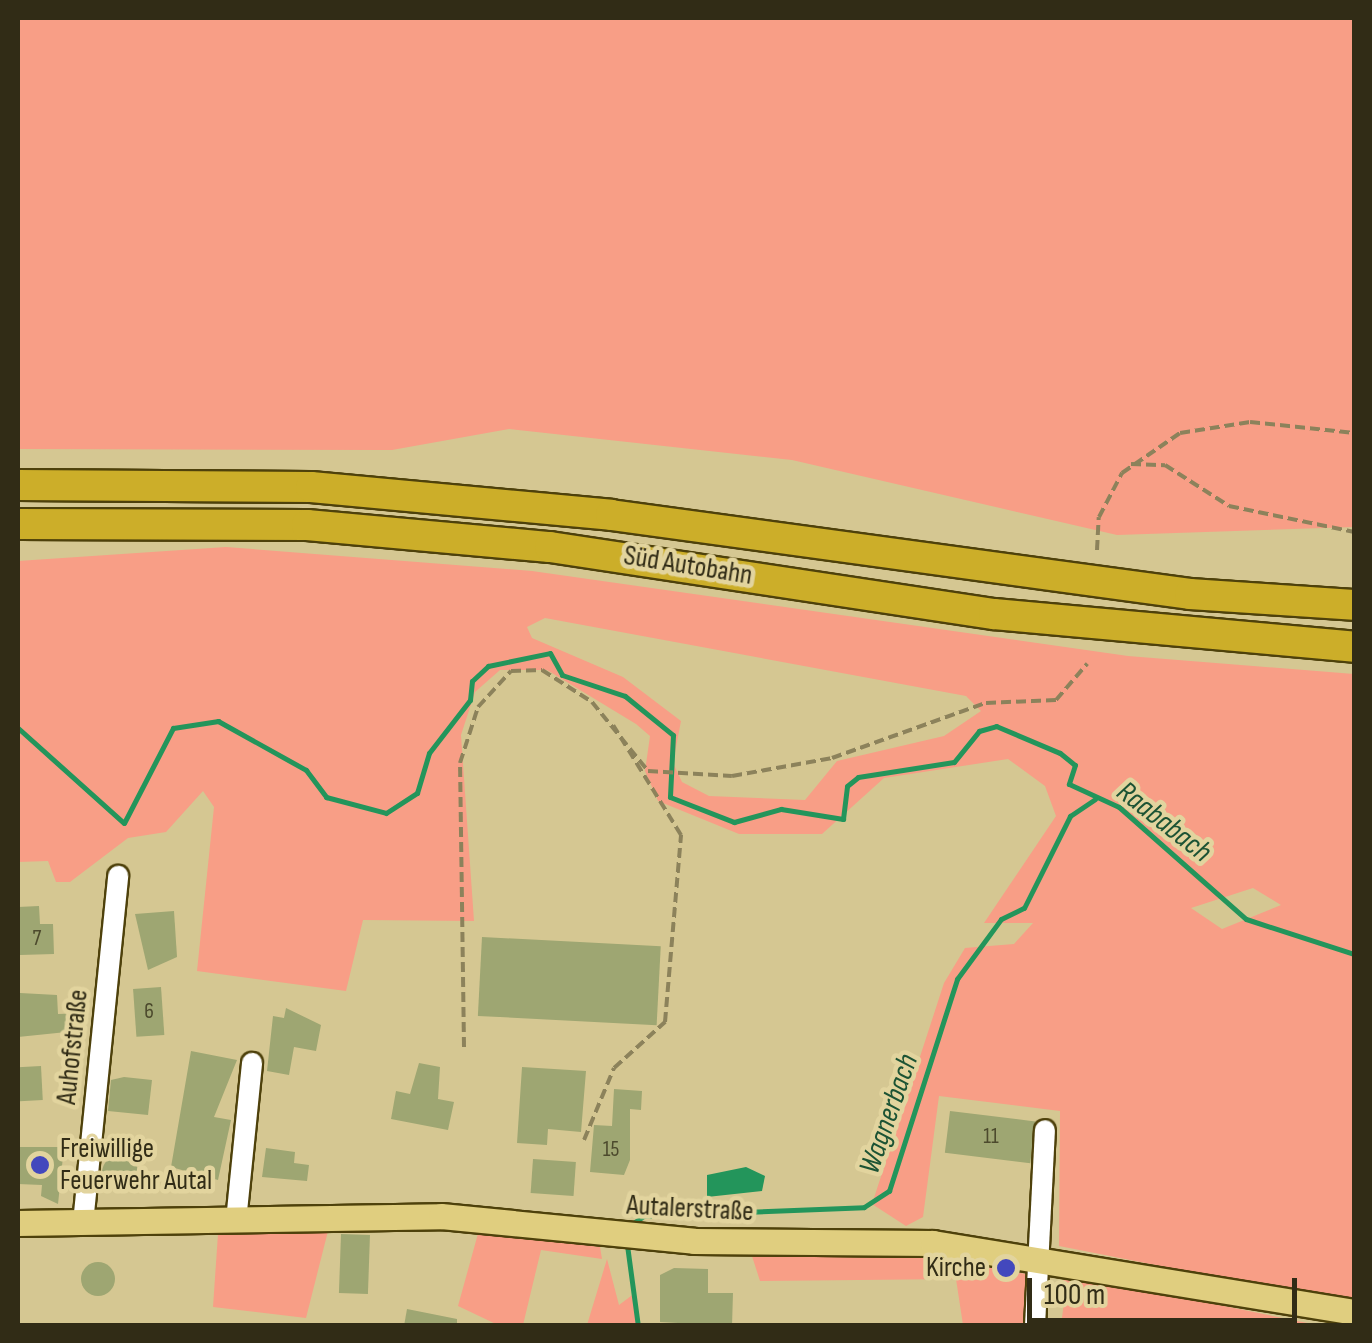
<!DOCTYPE html>
<meta charset="utf-8">
<style>
body{margin:0}
#map{position:relative;width:1372px;height:1343px;overflow:hidden;background:#d5c792;font-family:"Sofia Sans Condensed",sans-serif}
div>[style]{position:absolute}
.green>*{inset:0;background:#f89e86}
.water>*{inset:0;background:#23955b}
.stream>*{height:5px;margin:-2.5px;padding:0 2.5px;transform-origin:2.5px;border-radius:2.5px;background:#23955b}
.building>*{inset:0;background:#9ea672;transform-origin:0 0}
.round{border-radius:50%}
.path>*{height:4px;margin-top:-2px;transform-origin:0;background:repeating-linear-gradient(90deg,#8c825b 0 10px,transparent 0 15px)}
.roads{filter:drop-shadow(2px 0 #4e410b) drop-shadow(-2px 0 #4e410b) drop-shadow(0 2px #4e410b) drop-shadow(0 -2px #4e410b)}
.minor>*{height:20px;margin:-10px;padding:0 10px;transform-origin:10px;border-radius:10px;background:#fff}
.major>*{height:25px;margin:-12.5px;padding:0 12.5px;transform-origin:12.5px;border-radius:12.5px;background:#e0ce7f}
.highway>*{height:30px;margin:-15px;padding:0 15px;transform-origin:15px;border-radius:15px;background:#ccae29}
.dots>*{width:28px;height:28px;translate:-50% -50%;box-sizing:border-box;border:5px solid #e2d49e;border-radius:50%}
span{translate:-50% -50%;white-space:nowrap;text-align:center;line-height:1.15;-webkit-text-stroke:9px #e2d49e;paint-order:stroke}
.number-label{font-size:22px;color:#4c4a2d}
.number-label span{-webkit-text-stroke-width:0}
.street-label{font-size:28px;color:#312c16}
.poi-label{font-size:28px;color:#312c16}
.left{translate:0 -50%;text-align:left}
.right{translate:-100% -50%;text-align:right}
.water-label{font-size:30px;color:#1c5334;font-style:italic}
.frame{position:absolute;inset:0;border:20px solid #312c16;pointer-events:none}
.scale{position:absolute;left:1027px;top:1278px;width:270px;height:45px;box-sizing:border-box;border:5px solid #312c16;border-top:0;padding-left:12px;font-size:30px;line-height:35px;white-space:nowrap;color:#312c16;-webkit-text-stroke:8px #e2d49e;paint-order:stroke}
</style>
<div id="map">
<div class="green">
<div style="clip-path:polygon(18px 18px,1354px 18px,1354px 527px,1117px 535px,792px 460px,509px 429px,392px 450px,18px 449px)"></div>
<div style="clip-path:polygon(evenodd,226px 547px,532px 571px,1128px 656px,1354px 674px,1354px 1304px,1059px 1246px,1060px 1111px,939px 1096px,923px 1217px,906px 1226px,872px 1204px,944px 983px,965px 948px,1014px 944px,1033px 923px,984px 923px,1056px 816px,1045px 786px,1008px 759px,884px 778px,822px 834px,739px 834px,658px 801px,645px 771px,650px 736px,636px 724px,547px 670px,500px 670px,475px 692px,461px 735px,474px 921px,363px 920px,346px 991px,197px 971px,214px 807px,203px 791px,166px 832px,128px 838px,70px 882px,56px 882px,48px 861px,18px 862px,18px 561px,226px 547px,545px 618px,966px 696px,981px 711px,944px 736px,837px 761px,805px 800px,709px 796px,682px 782px,673px 763px,681px 721px,623px 677px,532px 638px,527px 627px,545px 618px,226px 547px,1253px 888px,1281px 905px,1222px 929px,1191px 908px,1253px 888px)"></div>
<div style="clip-path:polygon(479px 1230px,600px 1247px,602px 1259px,541px 1250px,523px 1325px,498px 1325px,458px 1306px)"></div>
<div style="clip-path:polygon(328px 1231px,306px 1318px,213px 1307px,218px 1234px)"></div>
<div style="clip-path:polygon(751px 1253px,904px 1253px,1026px 1274px,1026px 1325px,963px 1325px,956px 1279px,760px 1281px)"></div>
<div style="clip-path:polygon(607px 1259px,619px 1305px,635px 1293px,637px 1325px,587px 1325px)"></div>
<div style="clip-path:polygon(1072px 1276px,1131px 1287px,1317px 1325px,1061px 1325px,1065px 1295px,1052px 1286px)"></div>
</div>
<div class="water">
<div style="clip-path:polygon(746px 1167px,765px 1176px,762px 1191px,707px 1197px,707px 1175px)"></div>
</div>
<div class="stream">
<div style="left:18px;top:728px;width:142px;rotate:41.9deg"></div>
<div style="left:124px;top:823px;width:107px;rotate:-62.7deg"></div>
<div style="left:173px;top:728px;width:46px;rotate:-8.8deg"></div>
<div style="left:218px;top:721px;width:101px;rotate:29.1deg"></div>
<div style="left:306px;top:770px;width:34px;rotate:53deg"></div>
<div style="left:326px;top:797px;width:62px;rotate:14.9deg"></div>
<div style="left:386px;top:813px;width:37px;rotate:-33deg"></div>
<div style="left:417px;top:793px;width:42px;rotate:-73.3deg"></div>
<div style="left:429px;top:753px;width:67px;rotate:-52.3deg"></div>
<div style="left:470px;top:700px;width:19px;rotate:-84deg"></div>
<div style="left:472px;top:681px;width:22px;rotate:-43deg"></div>
<div style="left:488px;top:666px;width:63px;rotate:-11.8deg"></div>
<div style="left:550px;top:653px;width:25px;rotate:61deg"></div>
<div style="left:562px;top:675px;width:66px;rotate:18.4deg"></div>
<div style="left:625px;top:696px;width:62px;rotate:39.1deg"></div>
<div style="left:673px;top:735px;width:62px;rotate:92.8deg"></div>
<div style="left:670px;top:797px;width:69px;rotate:21.3deg"></div>
<div style="left:734px;top:822px;width:49px;rotate:-15.5deg"></div>
<div style="left:781px;top:809px;width:63px;rotate:9.2deg"></div>
<div style="left:843px;top:819px;width:33px;rotate:-83deg"></div>
<div style="left:847px;top:786px;width:14px;rotate:-39deg"></div>
<div style="left:858px;top:777px;width:97px;rotate:-8.9deg"></div>
<div style="left:954px;top:762px;width:40px;rotate:-51deg"></div>
<div style="left:979px;top:731px;width:18px;rotate:-16deg"></div>
<div style="left:996px;top:726px;width:69px;rotate:22.9deg"></div>
<div style="left:1060px;top:753px;width:19px;rotate:39deg"></div>
<div style="left:1075px;top:765px;width:20px;rotate:108deg"></div>
<div style="left:1069px;top:784px;width:55px;rotate:24.7deg"></div>
<div style="left:1119px;top:807px;width:169px;rotate:41.4deg"></div>
<div style="left:1246px;top:919px;width:114px;rotate:18deg"></div>
<div style="left:630px;top:1225px;width:17px;rotate:-33deg"></div>
<div style="left:644px;top:1216px;width:220px;rotate:-2.3deg"></div>
<div style="left:864px;top:1207px;width:30px;rotate:-33deg"></div>
<div style="left:889px;top:1191px;width:223px;rotate:-72.2deg"></div>
<div style="left:957px;top:979px;width:74px;rotate:-53.7deg"></div>
<div style="left:1001px;top:919px;width:25px;rotate:-26deg"></div>
<div style="left:1024px;top:908px;width:103px;rotate:-63.4deg"></div>
<div style="left:1070px;top:816px;width:30px;rotate:-34deg"></div>
<div style="left:627px;top:1245px;width:82px;rotate:82.3deg"></div>
</div>
<div class="building">
<div style="clip-path:polygon(39px 906px,40px 924px,53px 924px,54px 954px,20px 955px,18px 907px)"></div>
<div style="clip-path:polygon(174px 911px,177px 957px,148px 970px,135px 914px)"></div>
<div style="left:482px;top:937px;width:179px;height:79px;rotate:3deg"></div>
<div style="left:161px;top:987px;width:48px;height:28px;rotate:86deg"></div>
<div style="clip-path:polygon(20px 993px,57px 995px,58px 1014px,85px 1013px,86px 1030px,18px 1037px)"></div>
<div style="clip-path:polygon(286px 1008px,321px 1025px,316px 1051px,294px 1047px,289px 1075px,267px 1071px,273px 1016px,284px 1018px)"></div>
<div style="clip-path:polygon(191px 1051px,237px 1060px,214px 1117px,231px 1120px,218px 1180px,171px 1167px)"></div>
<div style="clip-path:polygon(419px 1063px,440px 1067px,438px 1099px,454px 1102px,448px 1130px,391px 1119px,396px 1091px,410px 1094px)"></div>
<div style="left:41px;top:1066px;width:34px;height:23px;rotate:87deg"></div>
<div style="clip-path:polygon(522px 1067px,586px 1071px,581px 1132px,548px 1129px,547px 1145px,517px 1143px)"></div>
<div style="clip-path:polygon(124px 1077px,152px 1080px,148px 1115px,108px 1111px,111px 1080px)"></div>
<div style="clip-path:polygon(614px 1089px,642px 1091px,641px 1110px,630px 1109px,630px 1160px,624px 1175px,590px 1172px,594px 1125px,612px 1126px)"></div>
<div style="left:950px;top:1111px;width:86px;height:42px;rotate:7deg"></div>
<div style="clip-path:polygon(18px 1147px,64px 1147px,58px 1204px,41px 1196px,42px 1185px,18px 1184px)"></div>
<div style="clip-path:polygon(266px 1148px,295px 1152px,294px 1163px,309px 1165px,307px 1181px,262px 1177px)"></div>
<div class="round" style="left:102px;top:1155px;width:36px;height:36px"></div>
<div style="left:533px;top:1159px;width:43px;height:34px;rotate:4deg"></div>
<div style="left:341px;top:1234px;width:29px;height:59px;rotate:2deg"></div>
<div class="round" style="left:81px;top:1262px;width:34px;height:34px"></div>
<div style="clip-path:polygon(674px 1268px,708px 1269px,708px 1293px,733px 1293px,732px 1326px,660px 1322px,660px 1275px)"></div>
<div style="clip-path:polygon(407px 1309px,457px 1319px,457px 1326px,404px 1326px)"></div>
</div>
<div class="path">
<div style="left:1131px;top:464px;width:34px;rotate:2deg"></div>
<div style="left:1165px;top:465px;width:76px;rotate:32.6deg"></div>
<div style="left:1229px;top:506px;width:128px;rotate:11.7deg"></div>
<div style="left:1097px;top:550px;width:33px;rotate:-87deg"></div>
<div style="left:1099px;top:517px;width:50px;rotate:-62.4deg"></div>
<div style="left:1122px;top:473px;width:70px;rotate:-34.6deg"></div>
<div style="left:1180px;top:433px;width:71px;rotate:-8.9deg"></div>
<div style="left:1250px;top:422px;width:105px;rotate:6deg"></div>
<div style="left:464px;top:1047px;width:284px;rotate:-90.8deg"></div>
<div style="left:460px;top:763px;width:59px;rotate:-72.2deg"></div>
<div style="left:478px;top:707px;width:49px;rotate:-47.5deg"></div>
<div style="left:511px;top:671px;width:31px;rotate:-2deg"></div>
<div style="left:542px;top:670px;width:59px;rotate:32.6deg"></div>
<div style="left:592px;top:702px;width:89px;rotate:50.9deg"></div>
<div style="left:648px;top:771px;width:84px;rotate:3.4deg"></div>
<div style="left:732px;top:776px;width:102px;rotate:-10.2deg"></div>
<div style="left:832px;top:758px;width:164px;rotate:-19.7deg"></div>
<div style="left:986px;top:703px;width:70px;rotate:-2.5deg"></div>
<div style="left:1056px;top:700px;width:48px;rotate:-49.3deg"></div>
<div style="left:584px;top:1140px;width:78px;rotate:-67.4deg"></div>
<div style="left:614px;top:1068px;width:69px;rotate:-42deg"></div>
<div style="left:665px;top:1022px;width:188px;rotate:-85.1deg"></div>
<div style="left:681px;top:835px;width:129px;rotate:-121.7deg"></div>
</div>
<div class="roads">
<div class="minor">
<div style="left:236px;top:1221px;width:159px;rotate:-84.2deg"></div>
<div style="left:83px;top:1223px;width:349px;rotate:-84.2deg"></div>
<div style="left:1035px;top:1326px;width:196px;rotate:-87.1deg"></div>
</div>
<div class="major">
<div style="left:18px;top:1223px;width:423px;rotate:-0.9deg"></div>
<div style="left:441px;top:1216px;width:254px;rotate:5.6deg"></div>
<div style="left:694px;top:1241px;width:239px;rotate:0.5deg"></div>
<div style="left:933px;top:1243px;width:427px;rotate:9.3deg"></div>
</div>
<div class="highway">
<div style="left:18px;top:485px;width:293px;rotate:0.4deg"></div>
<div style="left:311px;top:487px;width:301px;rotate:5.3deg"></div>
<div style="left:611px;top:515px;width:584px;rotate:7.77deg"></div>
<div style="left:1190px;top:594px;width:164px;rotate:3.8deg"></div>
<div style="left:18px;top:524px;width:289px;rotate:0.2deg"></div>
<div style="left:307px;top:525px;width:244px;rotate:5.2deg"></div>
<div style="left:550px;top:547px;width:449px;rotate:8.6deg"></div>
<div style="left:994px;top:614px;width:362px;rotate:5.2deg"></div>
</div>
</div>
<div class="dots">
<div style="left:40px;top:1165px;background:#4348bd"></div>
<div style="left:1006px;top:1268px;background:#4348bd"></div>
</div>
<div class="number-label">
<span style="left:37px;top:939px">7</span>
<span style="left:149px;top:1012px">6</span>
<span style="left:991px;top:1137px">11</span>
<span style="left:611px;top:1150px">15</span>
</div>
<div class="street-label">
<span style="left:688px;top:566px;rotate:9deg">Süd Autobahn</span>
<span style="left:73px;top:1047px;rotate:-84deg">Auhofstraße</span>
<span style="left:690px;top:1209px;rotate:3deg">Autalerstraße</span>
</div>
<div class="poi-label">
<span class="left" style="left:60px;top:1165px">Freiwillige<br>Feuerwehr Autal</span>
<span class="right" style="left:986px;top:1268px">Kirche</span>
</div>
<div class="water-label">
<span style="left:1164px;top:822px;rotate:38deg">Raababach</span>
<span style="left:889px;top:1114px;rotate:-71deg">Wagnerbach</span>
</div>
<div class="frame"></div>
<div class="scale">100 m</div>
</div>
